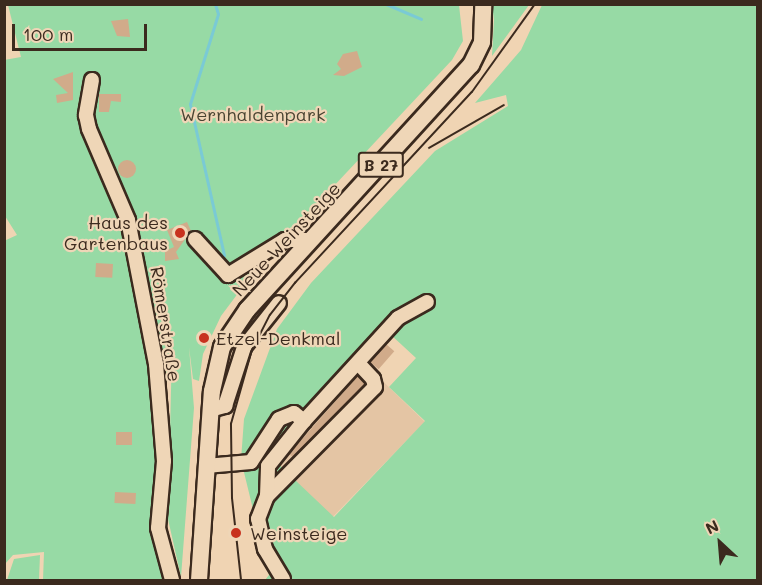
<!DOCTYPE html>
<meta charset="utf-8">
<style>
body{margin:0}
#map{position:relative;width:762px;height:585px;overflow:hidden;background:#f0d4b3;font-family:Mali,sans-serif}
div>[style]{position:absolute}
.built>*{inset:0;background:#e4c5a4;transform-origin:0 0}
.green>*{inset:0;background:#97daa5}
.stream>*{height:3px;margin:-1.5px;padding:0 1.5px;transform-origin:1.5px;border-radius:1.5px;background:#7acad5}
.building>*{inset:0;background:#d1ab8a;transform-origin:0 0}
.round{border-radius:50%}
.roads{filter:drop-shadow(2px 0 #3b2a1e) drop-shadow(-2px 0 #3b2a1e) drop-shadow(0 2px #3b2a1e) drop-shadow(0 -2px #3b2a1e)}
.minor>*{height:14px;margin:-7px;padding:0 7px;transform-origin:7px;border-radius:7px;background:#efd6b7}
.major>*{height:16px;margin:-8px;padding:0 8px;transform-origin:8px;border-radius:8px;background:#efd6b7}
.tram>*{height:1.5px;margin:-0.75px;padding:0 0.75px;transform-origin:0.75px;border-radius:0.75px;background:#3b2a1e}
.dots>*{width:16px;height:16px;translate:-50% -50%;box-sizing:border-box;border:3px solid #efd6b7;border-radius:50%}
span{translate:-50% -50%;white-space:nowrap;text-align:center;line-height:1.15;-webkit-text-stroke:4.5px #efd6b7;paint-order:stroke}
.shield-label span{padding:2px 4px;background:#efd6b7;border:2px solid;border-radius:4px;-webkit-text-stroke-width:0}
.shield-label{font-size:16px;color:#3b2a1e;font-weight:700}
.park-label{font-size:18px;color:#494432}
.poi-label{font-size:18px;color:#3b2a1e}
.right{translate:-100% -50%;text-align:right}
.left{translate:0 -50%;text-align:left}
.street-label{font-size:18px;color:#3b2a1e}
.frame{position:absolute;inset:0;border:6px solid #3b2a1e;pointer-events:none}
.north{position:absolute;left:690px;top:513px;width:60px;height:60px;-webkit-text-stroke:4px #efd6b7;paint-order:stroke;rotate:334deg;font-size:16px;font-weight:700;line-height:24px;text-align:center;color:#3b2a1e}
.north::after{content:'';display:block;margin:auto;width:21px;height:27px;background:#3b2a1e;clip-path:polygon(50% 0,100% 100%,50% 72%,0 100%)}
.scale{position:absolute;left:12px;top:24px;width:135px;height:27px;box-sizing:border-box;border:3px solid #3b2a1e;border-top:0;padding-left:8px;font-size:18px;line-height:21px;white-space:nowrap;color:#3b2a1e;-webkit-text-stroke:4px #efd6b7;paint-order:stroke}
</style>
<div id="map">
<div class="built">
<div style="left:365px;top:364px;width:83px;height:133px;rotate:44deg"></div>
</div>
<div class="green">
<div style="clip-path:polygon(8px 5px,459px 5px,463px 41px,452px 60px,257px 268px,221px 316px,203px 354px,199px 381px,193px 379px,189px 347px,194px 408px,181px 577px,168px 519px,172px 347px,152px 262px,170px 346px,155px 511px,169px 580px,43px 580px,44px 552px,13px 555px,5px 564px,4px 241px,17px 235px,5px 216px,4px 60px,21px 57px)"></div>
<div style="clip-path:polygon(492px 5px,529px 5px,492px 56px,494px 20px)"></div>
<div style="clip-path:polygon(evenodd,542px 5px,757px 5px,757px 580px,265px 580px,269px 575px,241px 460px,244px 419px,277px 329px,311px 283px,435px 151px,508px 106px,506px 95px,475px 103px,521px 50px,542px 5px,390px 334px,416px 358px,389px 387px,425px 421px,334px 517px,275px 461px,390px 334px)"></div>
<div style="clip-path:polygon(40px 555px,39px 580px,7px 580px,14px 559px)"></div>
</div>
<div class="stream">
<div style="left:215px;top:4px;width:10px;rotate:73deg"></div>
<div style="left:218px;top:14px;width:94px;rotate:107.3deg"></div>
<div style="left:190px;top:104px;width:155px;rotate:77.3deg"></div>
<div style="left:386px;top:4px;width:38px;rotate:23deg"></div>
</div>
<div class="building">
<div style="clip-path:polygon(128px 19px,130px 37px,117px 36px,111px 21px)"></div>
<div style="clip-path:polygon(357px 51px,362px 67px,344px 76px,333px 75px,341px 69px,337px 64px,343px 54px)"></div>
<div style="clip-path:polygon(73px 72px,73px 100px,57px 103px,56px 95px,68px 93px,53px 79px)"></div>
<div style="clip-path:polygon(99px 94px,121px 94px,121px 102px,111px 101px,109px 112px,99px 112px)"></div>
<div class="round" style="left:118px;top:160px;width:18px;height:18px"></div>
<div style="clip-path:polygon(187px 222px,191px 231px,176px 252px,179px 259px,165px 261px,165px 251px,174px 247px,167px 230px)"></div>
<div style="left:96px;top:263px;width:17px;height:14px;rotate:3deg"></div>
<div style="left:386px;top:344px;width:11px;height:24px;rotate:41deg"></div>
<div style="clip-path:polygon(358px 376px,365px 384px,293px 457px,289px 454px)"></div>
<div style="left:116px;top:432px;width:16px;height:13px"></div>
<div style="left:115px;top:492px;width:21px;height:11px;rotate:3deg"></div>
</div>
<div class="roads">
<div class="minor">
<div style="left:92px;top:80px;width:36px;rotate:100deg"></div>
<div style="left:86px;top:115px;width:14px;rotate:78deg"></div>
<div style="left:89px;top:129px;width:99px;rotate:66.8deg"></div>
<div style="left:128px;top:220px;width:147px;rotate:79deg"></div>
<div style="left:156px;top:364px;width:97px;rotate:85.3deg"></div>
<div style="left:164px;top:461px;width:67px;rotate:95.1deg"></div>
<div style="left:158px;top:528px;width:54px;rotate:74.9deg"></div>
<div style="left:195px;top:239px;width:49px;rotate:47.5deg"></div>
<div style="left:228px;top:275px;width:67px;rotate:-31.6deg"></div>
<div style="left:285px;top:240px;width:26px"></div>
<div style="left:210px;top:410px;width:16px;rotate:-15deg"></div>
<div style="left:225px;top:406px;width:62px;rotate:-72.1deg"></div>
<div style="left:244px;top:347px;width:56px;rotate:-51.5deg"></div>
<div style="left:206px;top:466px;width:45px;rotate:-5.1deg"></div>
<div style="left:251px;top:462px;width:51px;rotate:-56.9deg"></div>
<div style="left:279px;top:419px;width:16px;rotate:-22deg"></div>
<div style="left:294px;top:413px;width:13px;rotate:39deg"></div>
<div style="left:304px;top:421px;width:139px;rotate:-47.6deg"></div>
<div style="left:398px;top:318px;width:33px;rotate:-29deg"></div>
<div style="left:267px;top:496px;width:153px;rotate:-45.3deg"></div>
<div style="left:375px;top:387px;width:8px;rotate:-104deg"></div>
<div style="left:373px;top:379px;width:22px;rotate:-133deg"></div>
<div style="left:283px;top:579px;width:35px;rotate:-121deg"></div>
<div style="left:265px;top:549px;width:31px;rotate:-103deg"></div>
<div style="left:258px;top:519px;width:25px;rotate:-69deg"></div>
<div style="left:267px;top:496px;width:30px;rotate:-88deg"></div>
<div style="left:268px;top:466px;width:58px;rotate:-51.3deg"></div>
</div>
<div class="major">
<div style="left:199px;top:580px;width:189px;rotate:-86.1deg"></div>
<div style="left:212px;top:391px;width:45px;rotate:-77.2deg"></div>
<div style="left:222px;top:347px;width:45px;rotate:-56deg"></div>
<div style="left:247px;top:310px;width:332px;rotate:-47.6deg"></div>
<div style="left:471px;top:65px;width:25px;rotate:-64deg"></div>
<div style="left:482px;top:42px;width:38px;rotate:-88deg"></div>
</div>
</div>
<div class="tram">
<div style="left:429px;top:148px;width:86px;rotate:-29.8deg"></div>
<div style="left:241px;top:580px;width:82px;rotate:-96.3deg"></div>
<div style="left:232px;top:498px;width:74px;rotate:-90.8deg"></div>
<div style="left:231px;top:424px;width:77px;rotate:-74.2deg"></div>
<div style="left:252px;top:350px;width:39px;rotate:-63deg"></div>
<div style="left:270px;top:315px;width:41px;rotate:-52deg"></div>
<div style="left:295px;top:283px;width:260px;rotate:-47.2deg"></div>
<div style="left:472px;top:92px;width:108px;rotate:-54.4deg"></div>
</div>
<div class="dots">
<div style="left:180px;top:233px;background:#c8321e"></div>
<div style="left:204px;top:338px;background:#c8321e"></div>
<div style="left:236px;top:533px;background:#c8321e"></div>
</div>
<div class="shield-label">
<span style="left:381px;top:165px">B 27</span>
</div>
<div class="park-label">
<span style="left:253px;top:114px">Wernhaldenpark</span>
</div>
<div class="poi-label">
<span class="right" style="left:168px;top:233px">Haus des<br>Gartenbaus</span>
<span class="left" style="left:216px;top:338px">Etzel-Denkmal</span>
<span class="left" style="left:250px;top:533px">Weinsteige</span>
</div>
<div class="street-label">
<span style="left:286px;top:239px;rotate:-47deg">Neue Weinsteige</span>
<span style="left:166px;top:324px;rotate:81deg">Römerstraße</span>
</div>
<div class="frame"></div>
<div class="north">N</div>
<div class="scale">100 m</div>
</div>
